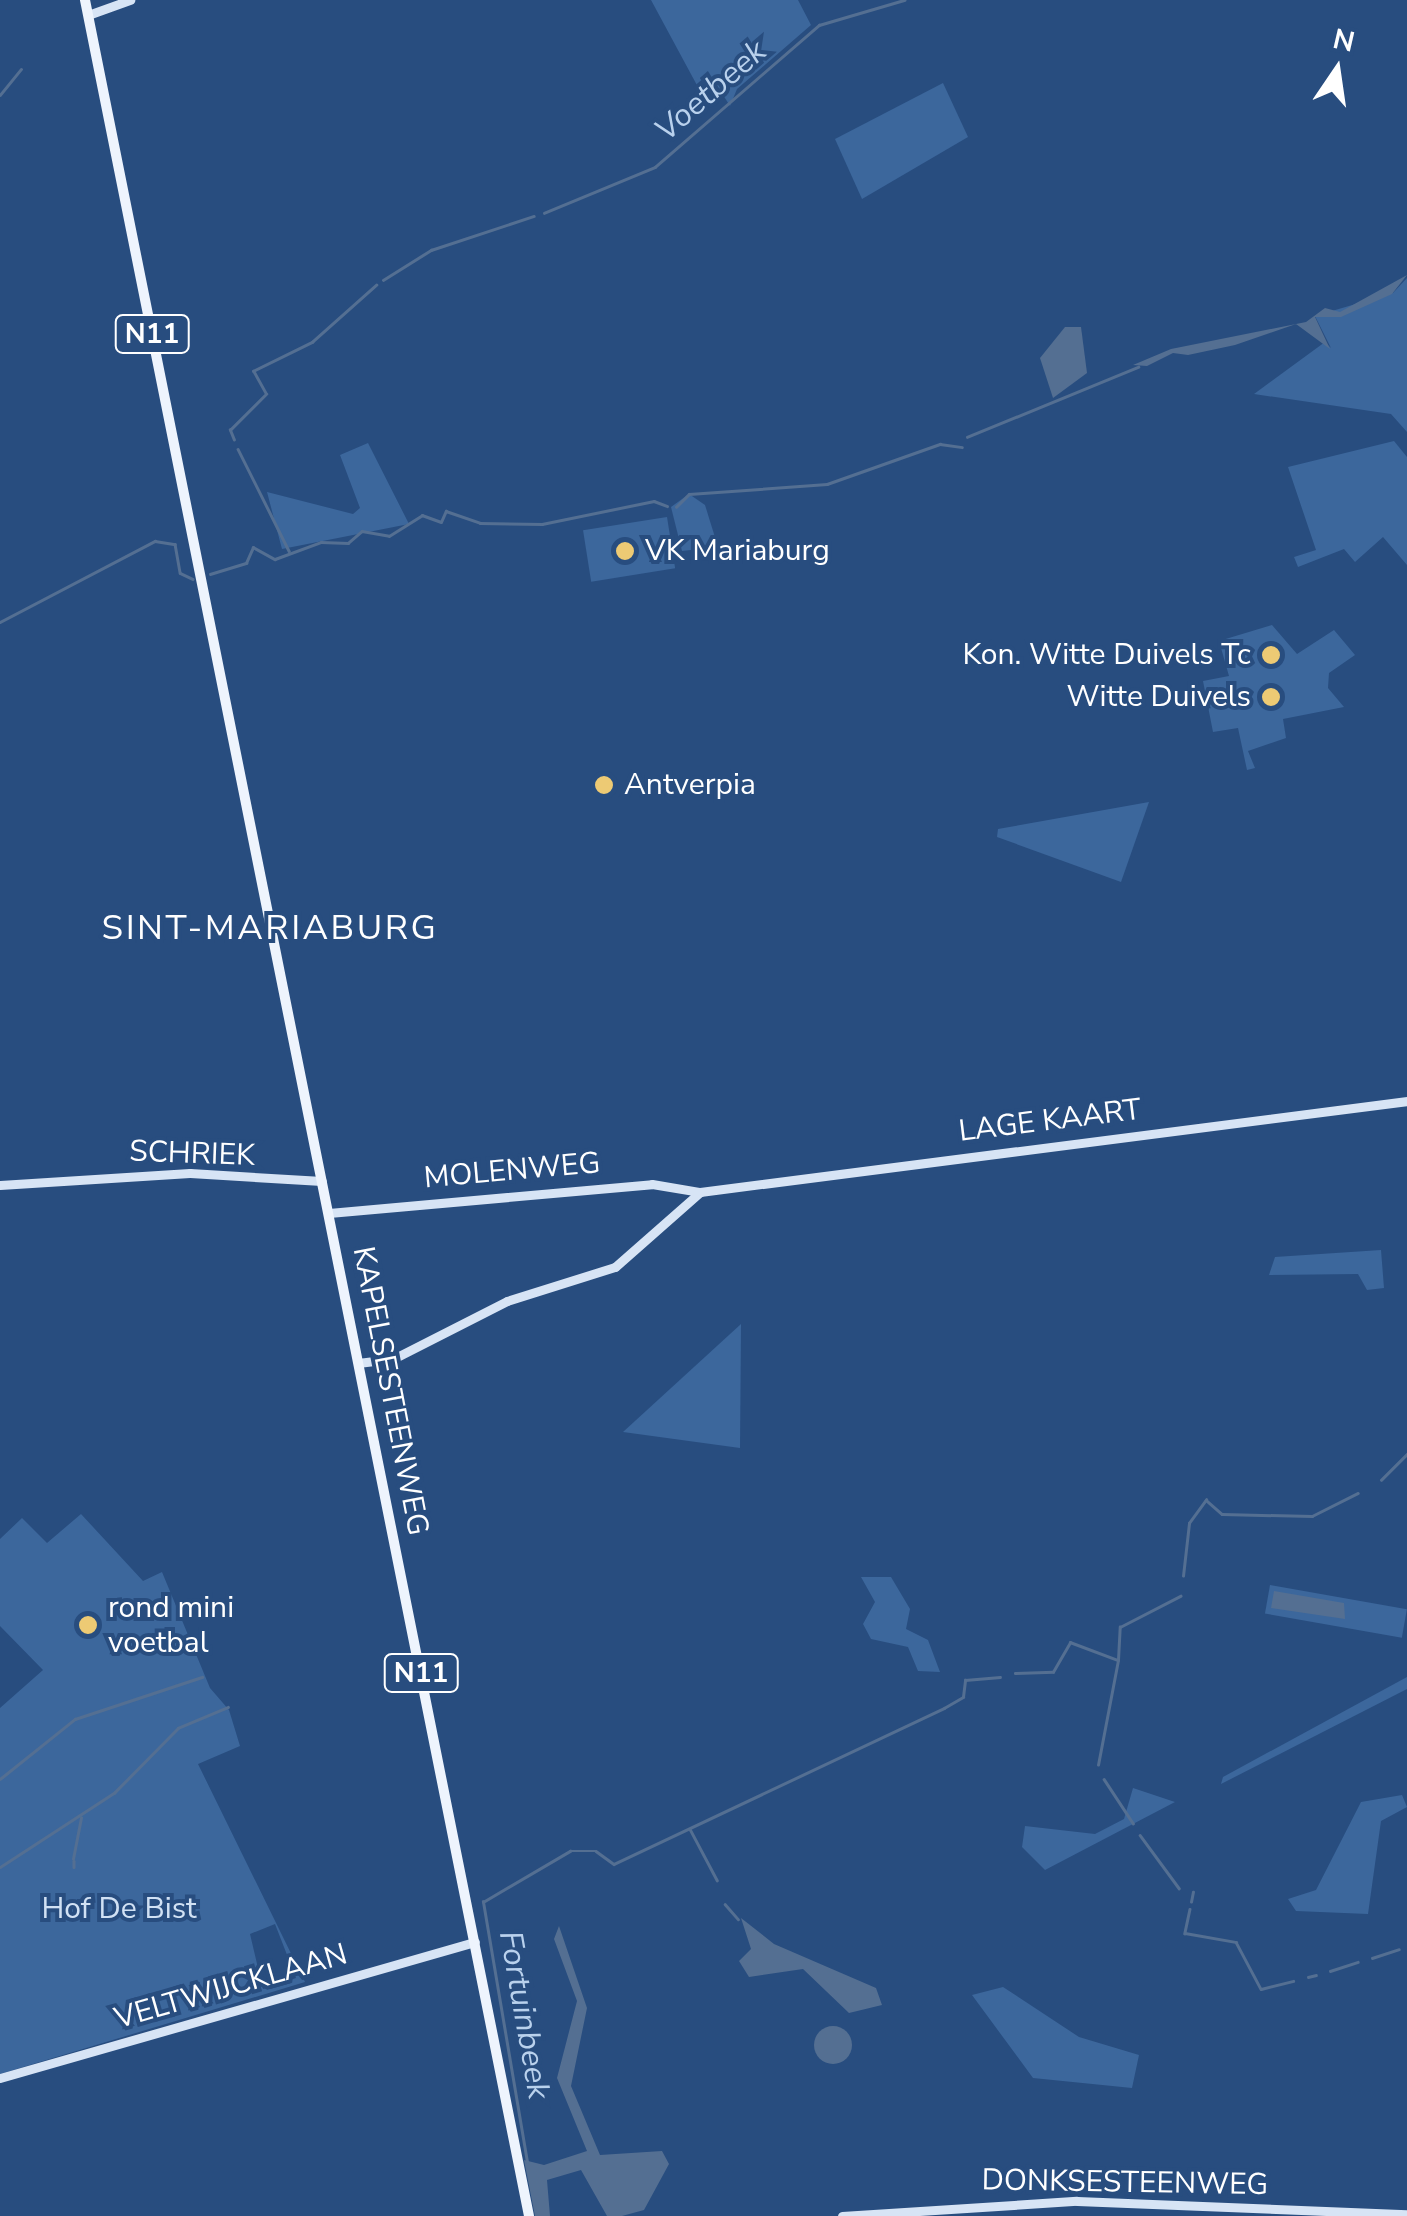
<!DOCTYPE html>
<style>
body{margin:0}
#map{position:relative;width:1407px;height:2216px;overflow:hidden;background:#284d7f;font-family:"Nunito Sans",sans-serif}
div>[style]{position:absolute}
.green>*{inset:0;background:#3c679c;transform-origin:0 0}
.water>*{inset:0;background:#546f92}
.round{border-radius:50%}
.stream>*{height:2.5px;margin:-1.25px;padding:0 1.25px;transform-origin:1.25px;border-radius:1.25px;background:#546f92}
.secondary>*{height:9px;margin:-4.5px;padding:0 4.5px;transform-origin:4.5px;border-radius:4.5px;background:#d7e4f5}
.primary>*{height:10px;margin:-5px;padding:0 5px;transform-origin:5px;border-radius:5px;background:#eef4fd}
.dots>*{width:28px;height:28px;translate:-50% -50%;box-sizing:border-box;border:5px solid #284d7f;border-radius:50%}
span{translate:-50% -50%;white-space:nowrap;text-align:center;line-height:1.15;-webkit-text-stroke:8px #284d7f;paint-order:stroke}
.shield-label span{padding:2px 8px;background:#284d7f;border:2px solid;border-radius:8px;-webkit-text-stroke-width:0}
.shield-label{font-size:28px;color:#fff;font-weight:700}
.poi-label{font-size:30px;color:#fff}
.left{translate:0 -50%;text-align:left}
.right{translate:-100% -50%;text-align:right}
.street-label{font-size:30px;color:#fff}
.park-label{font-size:30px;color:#d1e1f4}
.water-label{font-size:32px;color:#b9d1ed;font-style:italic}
.quarter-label{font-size:35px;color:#fff;letter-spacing:2.5px}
.north{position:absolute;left:1287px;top:20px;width:100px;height:100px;-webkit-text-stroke:8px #284d7f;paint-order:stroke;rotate:13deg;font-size:28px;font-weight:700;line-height:40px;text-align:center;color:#fff}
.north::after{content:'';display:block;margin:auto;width:35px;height:45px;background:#fff;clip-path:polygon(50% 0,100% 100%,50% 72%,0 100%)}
</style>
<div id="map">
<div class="green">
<div style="clip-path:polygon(651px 0,798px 0,811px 25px,737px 89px,730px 106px,713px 79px,699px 89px)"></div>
<div style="clip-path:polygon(943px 83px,968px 137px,862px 199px,835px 139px)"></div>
<div style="clip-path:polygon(1407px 278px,1407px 432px,1391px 414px,1254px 394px,1325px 342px,1331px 348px,1315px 316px,1393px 293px)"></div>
<div style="clip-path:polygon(1394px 441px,1407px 457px,1407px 565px,1383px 537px,1355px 562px,1344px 549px,1298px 567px,1294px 557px,1316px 550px,1288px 467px)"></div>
<div style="clip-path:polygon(368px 443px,409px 524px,282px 549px,267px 492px,353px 514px,360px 508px,340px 455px)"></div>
<div style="clip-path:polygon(689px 494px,705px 505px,718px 547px,682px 551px,671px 507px)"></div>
<div style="left:667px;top:517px;width:52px;height:85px;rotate:81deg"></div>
<div style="clip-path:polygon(1272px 625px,1297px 654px,1334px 630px,1355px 655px,1329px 673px,1328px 688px,1344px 707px,1283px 719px,1286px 738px,1248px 751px,1255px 768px,1247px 770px,1238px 728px,1213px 732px,1203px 681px,1229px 676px,1219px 641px)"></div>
<div style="clip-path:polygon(1149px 802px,1121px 882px,997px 837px,998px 829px)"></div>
<div style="clip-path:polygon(1381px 1250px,1384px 1288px,1367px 1290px,1358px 1274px,1269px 1275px,1275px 1257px)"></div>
<div style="clip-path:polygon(741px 1324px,740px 1448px,623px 1432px)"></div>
<div style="clip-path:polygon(evenodd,81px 1514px,143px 1581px,162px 1572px,210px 1688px,229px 1710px,240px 1746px,198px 1764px,305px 1982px,0 2074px,0 1708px,43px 1670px,0 1626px,0 1539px,22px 1518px,47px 1543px,81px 1514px,275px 1924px,296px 1978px,263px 1989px,250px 1934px,275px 1924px)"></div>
<div style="clip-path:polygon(861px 1577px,891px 1577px,910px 1609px,906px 1629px,928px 1640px,940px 1672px,918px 1671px,908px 1647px,871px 1639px,863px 1624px,875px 1602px)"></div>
<div style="left:1270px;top:1585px;width:139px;height:29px;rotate:10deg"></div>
<div style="clip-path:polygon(1407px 1677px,1407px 1689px,1221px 1784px,1223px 1777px)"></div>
<div style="clip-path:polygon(1133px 1788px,1175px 1802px,1045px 1870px,1022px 1847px,1025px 1826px,1095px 1834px,1124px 1819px)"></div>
<div style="clip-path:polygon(1402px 1795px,1407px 1807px,1381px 1821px,1368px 1914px,1296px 1911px,1288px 1899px,1316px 1890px,1361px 1802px)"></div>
<div style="clip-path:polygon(1003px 1987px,1079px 2037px,1139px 2055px,1132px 2088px,1033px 2078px,972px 1995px)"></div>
</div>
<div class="water">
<div style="clip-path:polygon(1407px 275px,1392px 294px,1341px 317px,1315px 317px,1330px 349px,1296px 324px,1235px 345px,1188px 355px,1173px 353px,1147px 366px,1133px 365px,1171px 349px,1306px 322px,1325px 308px,1340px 312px)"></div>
<div style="clip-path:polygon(1065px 327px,1081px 327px,1087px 373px,1053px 398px,1040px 358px)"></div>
<div style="clip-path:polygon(1274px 1591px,1344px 1603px,1345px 1619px,1271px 1608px)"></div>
<div style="clip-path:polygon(741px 1918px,774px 1944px,876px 1988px,882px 2005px,849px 2013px,803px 1969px,749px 1977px,739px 1961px,751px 1949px)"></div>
<div style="clip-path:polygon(559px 1926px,587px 2008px,571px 2086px,600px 2155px,662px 2151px,669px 2164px,644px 2210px,622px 2216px,607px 2216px,581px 2170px,547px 2180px,550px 2216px,535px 2216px,524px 2160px,544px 2165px,587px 2151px,557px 2078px,577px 2001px,554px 1939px)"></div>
<div class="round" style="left:814px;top:2026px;width:38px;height:38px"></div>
</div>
<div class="stream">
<div style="left:0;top:95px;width:33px;rotate:-51deg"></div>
<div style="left:544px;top:213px;width:120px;rotate:-22.5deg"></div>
<div style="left:655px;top:167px;width:217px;rotate:-40.9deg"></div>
<div style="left:819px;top:25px;width:89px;rotate:-16.4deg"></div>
<div style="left:383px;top:280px;width:57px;rotate:-32deg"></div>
<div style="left:431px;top:250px;width:108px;rotate:-18.3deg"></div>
<div style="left:967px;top:437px;width:185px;rotate:-22.3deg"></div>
<div style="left:234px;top:440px;width:11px;rotate:-112deg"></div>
<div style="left:230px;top:430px;width:51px;rotate:-45deg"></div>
<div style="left:266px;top:394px;width:26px;rotate:-119deg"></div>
<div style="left:253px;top:371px;width:66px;rotate:-26.2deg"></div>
<div style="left:312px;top:342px;width:86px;rotate:-41.7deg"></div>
<div style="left:238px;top:449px;width:114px;rotate:63.4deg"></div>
<div style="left:676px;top:507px;width:18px;rotate:-45deg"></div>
<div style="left:689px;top:494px;width:138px;rotate:-4.1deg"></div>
<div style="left:827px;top:484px;width:120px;rotate:-19.5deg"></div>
<div style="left:940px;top:444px;width:22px;rotate:8deg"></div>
<div style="left:210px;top:574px;width:38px;rotate:-17deg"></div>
<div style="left:246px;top:563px;width:17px;rotate:-66deg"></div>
<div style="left:253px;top:547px;width:25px;rotate:29deg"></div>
<div style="left:275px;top:559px;width:49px;rotate:-20.3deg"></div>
<div style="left:321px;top:542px;width:27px;rotate:2deg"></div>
<div style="left:348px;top:543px;width:18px;rotate:-41deg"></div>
<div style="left:362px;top:531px;width:27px;rotate:10deg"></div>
<div style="left:389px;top:536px;width:39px;rotate:-32deg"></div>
<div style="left:422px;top:515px;width:20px;rotate:20deg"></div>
<div style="left:441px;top:522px;width:12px;rotate:-66deg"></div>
<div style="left:446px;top:511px;width:36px;rotate:19deg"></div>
<div style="left:480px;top:523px;width:62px;rotate:0.9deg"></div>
<div style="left:542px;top:524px;width:114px;rotate:-11.6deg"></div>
<div style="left:654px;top:501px;width:14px;rotate:21deg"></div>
<div style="left:0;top:622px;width:175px;rotate:-27.6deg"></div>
<div style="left:155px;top:541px;width:20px;rotate:9deg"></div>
<div style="left:175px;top:544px;width:29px;rotate:80deg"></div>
<div style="left:180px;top:573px;width:14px;rotate:25deg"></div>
<div style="left:1381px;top:1480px;width:37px;rotate:-45deg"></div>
<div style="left:1183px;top:1576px;width:53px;rotate:-83.5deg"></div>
<div style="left:1189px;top:1523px;width:29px;rotate:-54deg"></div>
<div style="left:1206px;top:1500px;width:21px;rotate:41deg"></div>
<div style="left:1222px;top:1514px;width:90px;rotate:1.3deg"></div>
<div style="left:1312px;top:1516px;width:51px;rotate:-26.6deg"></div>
<div style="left:1015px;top:1673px;width:38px;rotate:-2deg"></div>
<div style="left:1053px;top:1672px;width:34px;rotate:-60deg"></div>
<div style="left:1070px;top:1642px;width:51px;rotate:20.6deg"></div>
<div style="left:1118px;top:1660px;width:33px;rotate:-87deg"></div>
<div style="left:1120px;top:1627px;width:68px;rotate:-27.3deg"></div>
<div style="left:1098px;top:1765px;width:107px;rotate:-79.2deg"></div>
<div style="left:0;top:1779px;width:96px;rotate:-38.7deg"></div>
<div style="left:75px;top:1719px;width:134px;rotate:-18.3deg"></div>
<div style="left:1104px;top:1779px;width:53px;rotate:56.6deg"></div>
<div style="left:690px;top:1829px;width:58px;rotate:62.1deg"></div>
<div style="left:1140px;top:1835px;width:66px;rotate:53.7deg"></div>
<div style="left:73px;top:1859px;width:42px;rotate:-79deg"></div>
<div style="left:74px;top:1861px;width:6px;rotate:90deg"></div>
<div style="left:0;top:1867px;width:136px;rotate:-33deg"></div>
<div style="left:114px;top:1793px;width:91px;rotate:-45.4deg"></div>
<div style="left:178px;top:1728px;width:54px;rotate:-22.8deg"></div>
<div style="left:1191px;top:1902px;width:10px;rotate:-79deg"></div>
<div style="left:725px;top:1904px;width:20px;rotate:49deg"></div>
<div style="left:1190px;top:1909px;width:25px;rotate:102deg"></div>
<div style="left:1185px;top:1933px;width:52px;rotate:10deg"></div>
<div style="left:1236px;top:1942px;width:53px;rotate:62deg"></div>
<div style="left:1261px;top:1989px;width:33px;rotate:-14deg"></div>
<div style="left:1372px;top:1958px;width:28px;rotate:-18deg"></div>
<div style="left:1330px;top:1971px;width:29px;rotate:-18deg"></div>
<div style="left:1308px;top:1977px;width:8px;rotate:-14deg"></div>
<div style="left:527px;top:2162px;width:264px;rotate:-99.6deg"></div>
<div style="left:483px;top:1902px;width:101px;rotate:-30.4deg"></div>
<div style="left:570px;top:1851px;width:26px"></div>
<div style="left:596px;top:1851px;width:22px;rotate:36deg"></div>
<div style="left:614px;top:1864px;width:365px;rotate:-25.3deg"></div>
<div style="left:944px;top:1708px;width:22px;rotate:-30deg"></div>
<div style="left:963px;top:1697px;width:17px;rotate:-83deg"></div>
<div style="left:965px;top:1680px;width:35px;rotate:-5deg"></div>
</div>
<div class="secondary">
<div style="left:88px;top:15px;width:45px;rotate:-19.7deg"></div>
<div style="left:0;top:1185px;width:190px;rotate:-3.6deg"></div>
<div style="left:190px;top:1173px;width:132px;rotate:3.5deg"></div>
<div style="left:329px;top:1213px;width:324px;rotate:-5.1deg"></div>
<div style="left:652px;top:1184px;width:49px;rotate:9.5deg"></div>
<div style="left:700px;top:1192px;width:713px;rotate:-7.33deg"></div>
<div style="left:358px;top:1363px;width:35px;rotate:-7deg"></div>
<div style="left:393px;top:1359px;width:128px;rotate:-27deg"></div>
<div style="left:507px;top:1301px;width:113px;rotate:-17.5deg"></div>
<div style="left:615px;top:1267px;width:113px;rotate:-41.4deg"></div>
<div style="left:0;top:2078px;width:494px;rotate:-16deg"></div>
<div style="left:842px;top:2216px;width:235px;rotate:-3.7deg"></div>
<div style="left:1077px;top:2201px;width:330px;rotate:2.3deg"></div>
</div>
<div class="primary">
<div style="left:85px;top:0;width:2260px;rotate:78.67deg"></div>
</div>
<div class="dots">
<div style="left:625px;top:551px;background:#edca74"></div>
<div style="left:1271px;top:655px;background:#edca74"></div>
<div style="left:1271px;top:697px;background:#edca74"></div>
<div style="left:604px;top:785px;background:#edca74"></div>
<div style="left:88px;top:1625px;background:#edca74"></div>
</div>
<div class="shield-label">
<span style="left:152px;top:334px">N11</span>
<span style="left:421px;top:1673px">N11</span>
</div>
<div class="poi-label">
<span class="left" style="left:645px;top:551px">VK Mariaburg</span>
<span class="right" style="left:1251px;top:655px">Kon. Witte Duivels Tc</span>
<span class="right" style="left:1251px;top:697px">Witte Duivels</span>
<span class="left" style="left:624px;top:785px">Antverpia</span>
<span class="left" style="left:108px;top:1625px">rond mini<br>voetbal</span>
</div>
<div class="street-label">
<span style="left:1050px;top:1121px;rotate:-7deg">LAGE KAART</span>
<span style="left:192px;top:1154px;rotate:2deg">SCHRIEK</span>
<span style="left:512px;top:1171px;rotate:-5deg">MOLENWEG</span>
<span style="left:390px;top:1391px;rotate:79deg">KAPELSESTEENWEG</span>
<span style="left:231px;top:1987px;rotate:-16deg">VELTWIJCKLAAN</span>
<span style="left:1125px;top:2183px;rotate:1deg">DONKSESTEENWEG</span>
</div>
<div class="park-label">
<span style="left:119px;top:1909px">Hof De Bist</span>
</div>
<div class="water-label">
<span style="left:711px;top:91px;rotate:-41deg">Voetbeek</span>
<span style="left:524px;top:2015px;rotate:80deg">Fortuinbeek</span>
</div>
<div class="quarter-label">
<span style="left:270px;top:928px">SINT-MARIABURG</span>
</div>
<div class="north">N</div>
</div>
